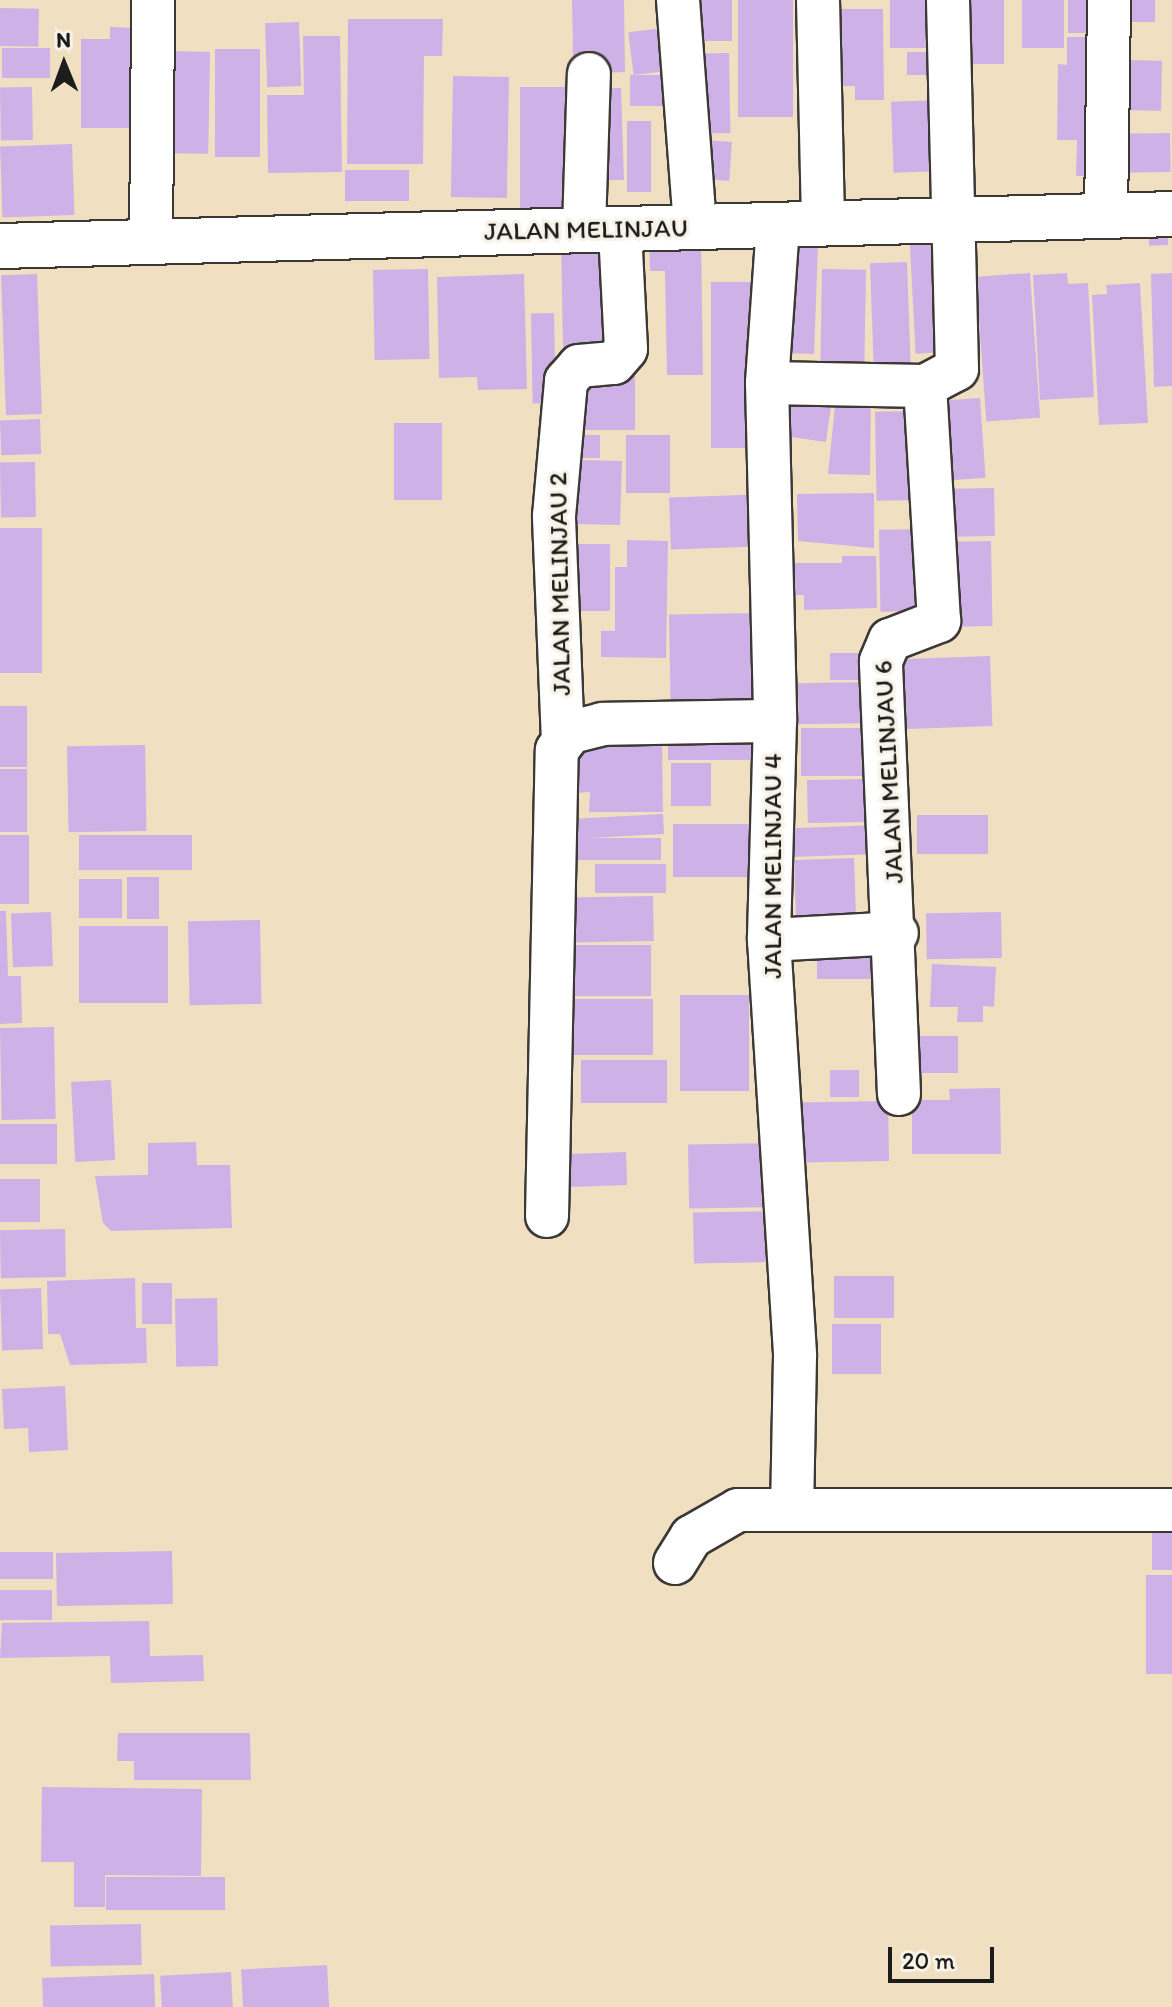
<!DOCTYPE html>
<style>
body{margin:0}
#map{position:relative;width:1172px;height:2007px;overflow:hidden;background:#f1dfc2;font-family:Itim,sans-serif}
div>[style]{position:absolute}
.building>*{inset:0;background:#ceb2e7;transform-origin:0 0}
.roads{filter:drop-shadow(2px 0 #3c3935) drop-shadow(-2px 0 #3c3935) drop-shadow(0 2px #3c3935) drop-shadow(0 -2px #3c3935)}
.street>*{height:42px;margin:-21px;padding:0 21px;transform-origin:21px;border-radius:21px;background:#fff}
.secondary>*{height:44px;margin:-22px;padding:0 22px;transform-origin:22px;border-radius:22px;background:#fff}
span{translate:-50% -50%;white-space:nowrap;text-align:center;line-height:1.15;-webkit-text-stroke:7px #f7f3e8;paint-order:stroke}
.street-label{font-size:26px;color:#1c1c1c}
.north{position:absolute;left:24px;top:24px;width:80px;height:80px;-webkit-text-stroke:6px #f7f3e8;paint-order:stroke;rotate:359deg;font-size:22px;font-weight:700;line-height:32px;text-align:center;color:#1c1c1c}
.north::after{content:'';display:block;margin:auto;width:28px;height:36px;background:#1c1c1c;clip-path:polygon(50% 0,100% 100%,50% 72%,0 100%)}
.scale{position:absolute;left:888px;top:1947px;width:106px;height:36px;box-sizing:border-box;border:4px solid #1c1c1c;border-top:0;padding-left:10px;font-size:24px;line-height:28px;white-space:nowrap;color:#1c1c1c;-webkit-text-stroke:6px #f7f3e8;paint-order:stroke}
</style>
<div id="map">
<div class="building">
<div style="clip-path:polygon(572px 0,624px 0,625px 72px,600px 73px,600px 57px,573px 58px)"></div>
<div style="left:684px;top:0;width:48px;height:41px"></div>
<div style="left:738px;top:0;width:55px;height:117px"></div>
<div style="left:890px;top:0;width:42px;height:48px"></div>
<div style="left:968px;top:0;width:36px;height:64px"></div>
<div style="left:1022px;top:0;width:42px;height:48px"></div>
<div style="left:1068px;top:0;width:34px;height:33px"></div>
<div style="left:1112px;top:0;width:43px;height:22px"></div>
<div style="left:0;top:8px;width:39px;height:38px;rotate:1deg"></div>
<div style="clip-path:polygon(839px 9px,883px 9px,884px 100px,855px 100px,855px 86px,839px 86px)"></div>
<div style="clip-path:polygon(348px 19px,443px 19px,442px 56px,424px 56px,423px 164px,347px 164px)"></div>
<div style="left:299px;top:22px;width:64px;height:34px;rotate:88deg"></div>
<div style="clip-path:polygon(110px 27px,137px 28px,137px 128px,81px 128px,81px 39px,110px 39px)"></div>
<div style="left:672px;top:27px;width:43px;height:44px;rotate:83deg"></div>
<div style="clip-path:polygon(303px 36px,340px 36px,342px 172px,268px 173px,267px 95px,304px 95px)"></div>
<div style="clip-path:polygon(1067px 37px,1104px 37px,1102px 176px,1076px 176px,1077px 140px,1057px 140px,1058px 64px,1067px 65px)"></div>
<div style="left:2px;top:48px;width:48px;height:30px"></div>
<div style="left:215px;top:49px;width:45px;height:108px"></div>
<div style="left:161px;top:51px;width:49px;height:102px;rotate:1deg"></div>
<div style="left:907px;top:52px;width:28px;height:23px"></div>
<div style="left:729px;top:53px;width:80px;height:35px;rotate:89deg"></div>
<div style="left:1118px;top:60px;width:44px;height:50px;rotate:1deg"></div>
<div style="left:630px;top:75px;width:42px;height:31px"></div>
<div style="left:453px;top:76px;width:56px;height:121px;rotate:1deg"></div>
<div style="left:32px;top:87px;width:53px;height:32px;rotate:89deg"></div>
<div style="left:520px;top:87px;width:50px;height:125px"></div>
<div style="clip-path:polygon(597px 88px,621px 88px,624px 180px,591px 180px)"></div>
<div style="left:941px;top:100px;width:71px;height:50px;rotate:88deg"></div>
<div style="left:627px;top:121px;width:24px;height:71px"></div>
<div style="left:1170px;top:133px;width:39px;height:50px;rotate:89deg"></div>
<div style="left:704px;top:140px;width:28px;height:39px;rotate:4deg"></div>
<div style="left:72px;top:144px;width:71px;height:72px;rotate:88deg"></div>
<div style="left:345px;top:170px;width:64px;height:31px"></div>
<div style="left:1167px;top:215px;width:30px;height:19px;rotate:88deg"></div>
<div style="left:946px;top:227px;width:125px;height:37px;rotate:87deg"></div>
<div style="left:607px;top:235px;width:122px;height:46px;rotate:89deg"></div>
<div style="clip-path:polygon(701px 237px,703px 375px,667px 375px,665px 271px,650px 271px,649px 238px)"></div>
<div style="left:784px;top:242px;width:34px;height:111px;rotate:2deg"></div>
<div style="left:907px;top:262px;width:113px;height:37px;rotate:88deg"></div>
<div style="left:428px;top:269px;width:90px;height:55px;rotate:89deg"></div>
<div style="left:822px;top:269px;width:44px;height:105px;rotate:1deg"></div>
<div style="left:1030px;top:273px;width:145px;height:54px;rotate:86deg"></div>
<div style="clip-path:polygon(1067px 273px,1068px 284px,1088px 283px,1094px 397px,1040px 400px,1033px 275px)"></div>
<div style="clip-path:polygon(1172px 273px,1172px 386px,1154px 387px,1151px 274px)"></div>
<div style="left:37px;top:274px;width:140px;height:36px;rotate:88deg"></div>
<div style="clip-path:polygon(524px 274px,527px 389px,478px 390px,477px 377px,439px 378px,437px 277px)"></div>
<div style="left:711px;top:282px;width:46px;height:166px"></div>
<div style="clip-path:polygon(1140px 283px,1148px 423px,1099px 425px,1092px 295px,1107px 294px,1106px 285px)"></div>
<div style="left:554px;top:313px;width:90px;height:23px;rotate:89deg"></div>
<div style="left:573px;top:373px;width:62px;height:57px"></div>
<div style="left:780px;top:388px;width:53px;height:47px;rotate:8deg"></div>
<div style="clip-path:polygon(836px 396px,871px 397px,870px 475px,828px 474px)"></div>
<div style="left:980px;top:398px;width:80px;height:48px;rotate:86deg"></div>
<div style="left:923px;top:411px;width:89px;height:48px;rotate:89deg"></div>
<div style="left:40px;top:419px;width:35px;height:40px;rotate:88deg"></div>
<div style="left:442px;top:423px;width:77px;height:48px;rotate:90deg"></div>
<div style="left:567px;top:435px;width:33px;height:23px"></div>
<div style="left:626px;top:435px;width:44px;height:58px"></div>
<div style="clip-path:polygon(577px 460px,622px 461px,620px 525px,576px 524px,577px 502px,568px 502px)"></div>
<div style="left:35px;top:462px;width:55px;height:35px;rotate:89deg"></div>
<div style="left:994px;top:488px;width:48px;height:56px;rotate:89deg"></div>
<div style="clip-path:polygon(874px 493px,874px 548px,798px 541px,797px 494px)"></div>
<div style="left:769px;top:494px;width:52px;height:100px;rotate:88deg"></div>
<div style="left:0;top:528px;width:42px;height:145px"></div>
<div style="left:928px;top:529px;width:82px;height:49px;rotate:89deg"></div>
<div style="clip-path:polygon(627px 540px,668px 541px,666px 658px,601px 657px,601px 631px,615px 631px,615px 567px,627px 567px)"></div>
<div style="left:991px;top:541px;width:85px;height:42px;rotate:89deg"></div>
<div style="left:566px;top:544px;width:44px;height:67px"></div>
<div style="clip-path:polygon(842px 556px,876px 556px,877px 608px,804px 610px,804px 595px,794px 595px,793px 563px,842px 563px)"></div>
<div style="left:761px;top:613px;width:87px;height:92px;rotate:89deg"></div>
<div style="left:830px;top:653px;width:40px;height:27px"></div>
<div style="left:990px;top:656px;width:70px;height:92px;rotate:88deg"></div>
<div style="left:874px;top:682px;width:41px;height:76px;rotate:89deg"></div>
<div style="left:0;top:706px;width:27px;height:61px"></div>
<div style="left:761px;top:725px;width:35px;height:93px;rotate:90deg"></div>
<div style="left:801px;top:728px;width:79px;height:48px"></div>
<div style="clip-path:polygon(577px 737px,662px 737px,663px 812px,589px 812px,590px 792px,577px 793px)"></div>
<div style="left:145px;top:745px;width:86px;height:78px;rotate:89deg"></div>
<div style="left:671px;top:763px;width:40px;height:43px"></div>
<div style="left:27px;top:769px;width:63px;height:27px;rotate:90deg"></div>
<div style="left:869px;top:779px;width:43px;height:62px;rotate:89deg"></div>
<div style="left:663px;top:814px;width:20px;height:89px;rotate:87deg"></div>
<div style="left:988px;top:815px;width:39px;height:71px;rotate:90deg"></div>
<div style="left:673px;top:824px;width:78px;height:53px"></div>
<div style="left:879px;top:825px;width:29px;height:97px;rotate:88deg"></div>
<div style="left:0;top:835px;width:29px;height:69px"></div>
<div style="left:192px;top:835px;width:35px;height:113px;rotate:90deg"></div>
<div style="left:661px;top:838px;width:22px;height:86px;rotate:90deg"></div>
<div style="left:854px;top:858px;width:71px;height:60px;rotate:88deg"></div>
<div style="left:666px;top:864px;width:29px;height:71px;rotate:90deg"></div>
<div style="left:127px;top:877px;width:32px;height:42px"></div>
<div style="left:79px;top:879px;width:43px;height:39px"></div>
<div style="left:653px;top:896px;width:45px;height:85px;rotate:89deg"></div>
<div style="clip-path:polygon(0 911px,6px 911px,8px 976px,21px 976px,22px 1023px,0 1024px)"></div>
<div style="left:51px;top:912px;width:54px;height:40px;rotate:88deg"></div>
<div style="left:1001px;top:912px;width:46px;height:75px;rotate:89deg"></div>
<div style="left:260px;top:920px;width:84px;height:72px;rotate:89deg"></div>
<div style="left:79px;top:926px;width:89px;height:77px"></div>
<div style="left:877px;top:941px;width:38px;height:60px;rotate:90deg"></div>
<div style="left:651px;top:945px;width:51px;height:87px;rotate:90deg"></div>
<div style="clip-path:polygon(932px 964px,996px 967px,994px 1007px,983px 1006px,983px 1022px,957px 1022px,958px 1007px,930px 1007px)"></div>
<div style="left:680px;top:995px;width:69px;height:96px"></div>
<div style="left:653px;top:999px;width:56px;height:85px;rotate:90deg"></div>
<div style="left:54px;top:1027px;width:92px;height:54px;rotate:89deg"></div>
<div style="left:913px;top:1036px;width:45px;height:37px"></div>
<div style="left:581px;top:1060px;width:86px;height:43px"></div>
<div style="left:859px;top:1070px;width:27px;height:29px;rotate:90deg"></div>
<div style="left:111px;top:1080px;width:80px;height:40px;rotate:87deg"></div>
<div style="clip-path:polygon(1000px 1088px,1001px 1154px,912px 1154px,912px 1100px,950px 1100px,949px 1089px)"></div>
<div style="left:888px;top:1101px;width:60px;height:88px;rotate:89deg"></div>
<div style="left:0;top:1124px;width:57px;height:40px"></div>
<div style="clip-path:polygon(196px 1142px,197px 1165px,230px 1165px,232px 1228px,111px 1231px,103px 1223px,95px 1176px,148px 1175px,148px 1143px)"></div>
<div style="left:773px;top:1143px;width:64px;height:85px;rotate:89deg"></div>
<div style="left:626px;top:1152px;width:33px;height:57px;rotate:88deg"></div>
<div style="left:0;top:1179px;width:40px;height:43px"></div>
<div style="left:775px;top:1211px;width:51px;height:82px;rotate:89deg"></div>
<div style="left:65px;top:1229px;width:48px;height:65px;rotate:89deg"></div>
<div style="left:894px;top:1276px;width:42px;height:60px;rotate:90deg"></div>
<div style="clip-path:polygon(135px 1278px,136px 1328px,146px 1328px,147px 1363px,70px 1365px,60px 1334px,48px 1334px,47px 1281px)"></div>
<div style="left:172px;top:1283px;width:41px;height:30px;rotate:90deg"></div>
<div style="left:41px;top:1288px;width:61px;height:41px;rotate:88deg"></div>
<div style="left:217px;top:1298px;width:68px;height:42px;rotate:89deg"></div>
<div style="left:832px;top:1324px;width:49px;height:50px"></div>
<div style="clip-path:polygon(65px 1386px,68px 1450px,29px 1452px,28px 1428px,4px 1429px,2px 1389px)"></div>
<div style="left:1152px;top:1530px;width:20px;height:40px"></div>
<div style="left:172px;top:1551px;width:53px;height:116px;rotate:89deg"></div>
<div style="left:0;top:1552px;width:53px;height:27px"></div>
<div style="left:1146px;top:1575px;width:26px;height:99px"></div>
<div style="left:52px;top:1590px;width:30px;height:52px;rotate:90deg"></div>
<div style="clip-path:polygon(149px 1621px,150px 1656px,203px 1655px,204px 1681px,111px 1683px,110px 1656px,0 1658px,2px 1623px)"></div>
<div style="clip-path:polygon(118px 1733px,250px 1733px,251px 1780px,134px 1780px,134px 1761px,117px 1761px)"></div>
<div style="clip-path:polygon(42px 1787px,202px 1789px,201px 1876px,105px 1875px,105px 1907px,74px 1907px,74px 1862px,41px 1862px)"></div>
<div style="left:106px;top:1877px;width:119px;height:33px"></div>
<div style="left:141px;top:1924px;width:41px;height:91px;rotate:89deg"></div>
<div style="left:327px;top:1965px;width:42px;height:86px;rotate:87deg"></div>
<div style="left:231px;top:1972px;width:35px;height:71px;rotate:87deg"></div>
<div style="left:154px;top:1974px;width:33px;height:112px;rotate:88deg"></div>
</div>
<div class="roads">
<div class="street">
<div style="left:678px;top:0;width:228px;rotate:85.7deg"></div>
<div style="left:818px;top:0;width:224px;rotate:88.7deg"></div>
<div style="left:1106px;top:216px;width:216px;rotate:-89.2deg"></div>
<div style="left:778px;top:225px;width:158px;rotate:94deg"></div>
<div style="left:767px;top:383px;width:338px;rotate:88.6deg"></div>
<div style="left:775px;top:721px;width:219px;rotate:91.6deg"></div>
<div style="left:769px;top:940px;width:417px;rotate:86.4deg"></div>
<div style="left:795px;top:1356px;width:151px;rotate:91.1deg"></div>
<div style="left:584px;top:229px;width:155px;rotate:-88.2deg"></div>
<div style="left:151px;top:243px;width:243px;rotate:-89.5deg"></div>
<div style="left:767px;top:383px;width:158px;rotate:1.1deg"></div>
<div style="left:925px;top:386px;width:36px;rotate:-28deg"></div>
<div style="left:957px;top:369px;width:369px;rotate:-91.4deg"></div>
<div style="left:563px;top:742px;width:226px;rotate:-92.3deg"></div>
<div style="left:554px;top:516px;width:136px;rotate:-84.9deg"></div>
<div style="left:566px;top:381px;width:20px;rotate:-49deg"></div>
<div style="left:579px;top:366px;width:35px;rotate:-5deg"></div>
<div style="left:614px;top:363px;width:18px;rotate:-49deg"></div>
<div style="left:626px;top:349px;width:119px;rotate:-92.9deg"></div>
<div style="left:769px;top:940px;width:128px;rotate:-3.1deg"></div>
<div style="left:899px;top:1094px;width:433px;rotate:-92.4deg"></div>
<div style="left:881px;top:661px;width:23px;rotate:-67deg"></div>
<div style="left:890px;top:640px;width:53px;rotate:-21.2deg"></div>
<div style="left:939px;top:621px;width:235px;rotate:-93.4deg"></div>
<div style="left:547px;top:1216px;width:466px;rotate:-88.8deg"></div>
<div style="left:557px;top:750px;width:23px;rotate:-52deg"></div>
<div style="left:571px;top:732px;width:32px;rotate:-14deg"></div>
<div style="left:602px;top:724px;width:173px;rotate:-1deg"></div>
<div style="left:675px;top:1563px;width:31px;rotate:-58deg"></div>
<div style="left:691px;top:1537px;width:54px;rotate:-29.9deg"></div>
<div style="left:738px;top:1510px;width:434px"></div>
</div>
<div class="secondary">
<div style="left:0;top:246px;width:1172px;rotate:-1.56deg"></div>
</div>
</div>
<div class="street-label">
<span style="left:586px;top:230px;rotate:-1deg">JALAN MELINJAU</span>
<span style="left:560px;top:584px;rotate:-91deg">JALAN MELINJAU 2</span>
<span style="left:889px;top:772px;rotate:-93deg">JALAN MELINJAU 6</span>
<span style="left:773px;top:866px;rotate:-90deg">JALAN MELINJAU 4</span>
</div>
<div class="north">N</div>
<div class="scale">20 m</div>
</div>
